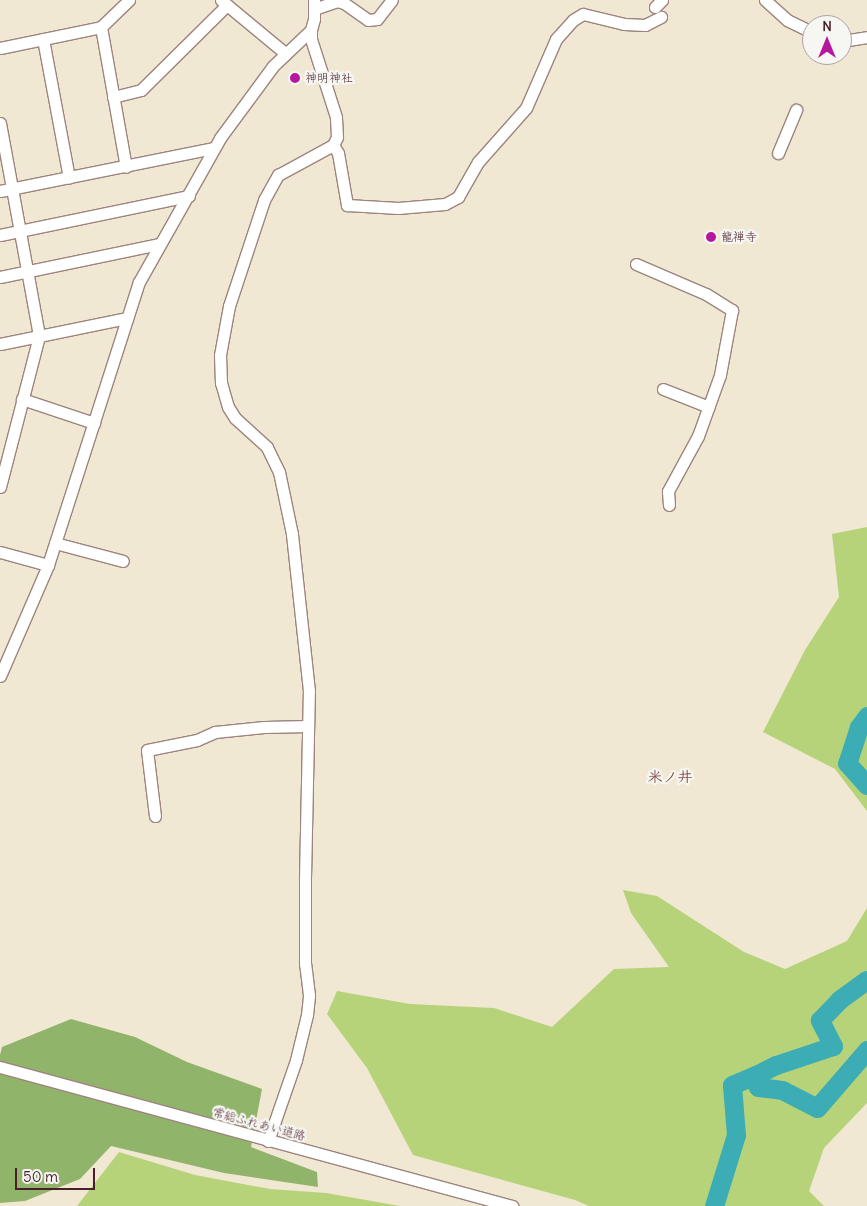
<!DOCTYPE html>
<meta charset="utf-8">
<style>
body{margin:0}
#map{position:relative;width:867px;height:1206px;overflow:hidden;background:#f0e8d2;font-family:Delius,"Klee One",sans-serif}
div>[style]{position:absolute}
.green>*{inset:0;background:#b6d37a}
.forest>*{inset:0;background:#90b56a}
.river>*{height:19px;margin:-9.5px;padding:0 9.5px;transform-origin:9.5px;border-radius:9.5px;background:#3cadb4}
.roads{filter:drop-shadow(1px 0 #9d847e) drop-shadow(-1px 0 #9d847e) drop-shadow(0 1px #9d847e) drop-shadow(0 -1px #9d847e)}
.minor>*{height:11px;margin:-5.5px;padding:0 5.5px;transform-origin:5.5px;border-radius:5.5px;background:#fff}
.dots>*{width:14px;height:14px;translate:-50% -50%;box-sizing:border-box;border:2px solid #f6f6f2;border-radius:50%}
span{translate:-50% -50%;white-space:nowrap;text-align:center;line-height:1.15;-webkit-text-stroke:4.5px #f6f6f2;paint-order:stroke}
.poi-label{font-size:12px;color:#4a1f2b}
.left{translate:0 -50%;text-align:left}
.street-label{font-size:12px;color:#4a1f2b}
.quarter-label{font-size:15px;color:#86514b;font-weight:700}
.north{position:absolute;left:802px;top:15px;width:50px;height:50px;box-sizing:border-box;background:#f6f6f2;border:1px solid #b1a0a2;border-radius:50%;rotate:0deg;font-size:14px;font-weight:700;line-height:20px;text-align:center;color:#4a1f2b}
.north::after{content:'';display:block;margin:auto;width:18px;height:22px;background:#b5179e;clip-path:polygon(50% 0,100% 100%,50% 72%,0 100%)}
.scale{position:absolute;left:15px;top:1168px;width:80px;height:22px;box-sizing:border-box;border:2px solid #4a1f2b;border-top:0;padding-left:6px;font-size:15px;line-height:18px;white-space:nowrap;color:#4a1f2b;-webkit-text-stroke:4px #f6f6f2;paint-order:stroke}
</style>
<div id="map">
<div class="green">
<div style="clip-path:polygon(867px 527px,867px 811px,835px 769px,763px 732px,805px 650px,839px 597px,832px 534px)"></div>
<div style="clip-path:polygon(623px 890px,657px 896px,744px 952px,785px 969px,847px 941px,867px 908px,867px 1103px,824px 1148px,809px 1191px,824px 1206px,589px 1206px,575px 1200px,413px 1155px,367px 1068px,327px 1014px,337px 991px,410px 1004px,494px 1008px,552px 1027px,614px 969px,669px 967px,631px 913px)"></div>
<div style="clip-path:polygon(119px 1152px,195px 1175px,270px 1189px,326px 1193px,400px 1206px,77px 1206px)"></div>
</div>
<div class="forest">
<div style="clip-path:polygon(71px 1019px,135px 1037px,187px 1062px,262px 1089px,251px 1147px,317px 1172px,318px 1187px,224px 1173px,111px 1146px,80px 1179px,25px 1201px,0 1203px,0 1055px,2px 1047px)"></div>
</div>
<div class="river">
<div style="left:867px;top:716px;width:14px;rotate:126deg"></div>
<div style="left:859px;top:727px;width:38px;rotate:108deg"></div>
<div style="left:847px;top:763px;width:30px;rotate:48deg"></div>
<div style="left:756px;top:1075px;width:22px;rotate:-27deg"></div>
<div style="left:776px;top:1065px;width:60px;rotate:-18.4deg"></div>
<div style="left:833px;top:1046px;width:29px;rotate:-117deg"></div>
<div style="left:820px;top:1020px;width:28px;rotate:-46deg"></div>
<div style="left:839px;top:1000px;width:34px;rotate:-36deg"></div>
<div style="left:714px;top:1206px;width:74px;rotate:-72.8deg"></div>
<div style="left:736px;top:1135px;width:50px;rotate:-94.6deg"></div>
<div style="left:732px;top:1085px;width:26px;rotate:-23deg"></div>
<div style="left:756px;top:1075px;width:12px;rotate:81deg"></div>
<div style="left:758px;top:1087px;width:24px;rotate:7deg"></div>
<div style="left:782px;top:1090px;width:39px;rotate:27deg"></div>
<div style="left:817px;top:1108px;width:77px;rotate:-49.2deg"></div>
</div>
<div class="roads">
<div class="minor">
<div style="left:221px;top:0;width:83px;rotate:39.6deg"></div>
<div style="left:765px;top:0;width:30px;rotate:42deg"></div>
<div style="left:787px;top:20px;width:28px;rotate:26deg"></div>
<div style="left:655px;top:7px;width:10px;rotate:-45deg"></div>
<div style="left:314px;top:9px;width:24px;rotate:-19deg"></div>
<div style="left:337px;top:1px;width:7px;rotate:16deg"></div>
<div style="left:344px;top:3px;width:29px;rotate:35deg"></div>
<div style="left:368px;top:20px;width:9px;rotate:-6deg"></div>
<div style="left:377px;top:19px;width:24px;rotate:-52deg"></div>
<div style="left:101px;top:27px;width:142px;rotate:79.9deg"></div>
<div style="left:43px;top:39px;width:141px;rotate:79.4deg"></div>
<div style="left:842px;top:41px;width:25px;rotate:-9deg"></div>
<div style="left:0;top:48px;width:103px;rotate:-11.7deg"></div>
<div style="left:101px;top:27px;width:39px;rotate:-44deg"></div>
<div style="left:113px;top:97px;width:29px;rotate:-14deg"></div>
<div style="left:141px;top:90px;width:121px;rotate:-44.7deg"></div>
<div style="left:0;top:123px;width:217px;rotate:79.6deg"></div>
<div style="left:39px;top:336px;width:156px;rotate:104.5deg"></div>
<div style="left:333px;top:145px;width:9px;rotate:58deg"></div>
<div style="left:338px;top:153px;width:53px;rotate:80.2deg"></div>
<div style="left:347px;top:205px;width:51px;rotate:3.4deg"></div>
<div style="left:398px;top:208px;width:47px;rotate:-4.9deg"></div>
<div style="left:445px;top:204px;width:15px;rotate:-28deg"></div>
<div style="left:458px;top:197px;width:40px;rotate:-60.3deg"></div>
<div style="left:478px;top:162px;width:72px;rotate:-48.4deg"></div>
<div style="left:526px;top:108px;width:75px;rotate:-66.5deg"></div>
<div style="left:556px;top:39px;width:25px;rotate:-48deg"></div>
<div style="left:573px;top:20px;width:12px;rotate:-31deg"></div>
<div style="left:583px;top:14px;width:42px;rotate:13.7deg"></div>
<div style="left:624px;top:24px;width:21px;rotate:3deg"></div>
<div style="left:645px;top:25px;width:18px;rotate:-27deg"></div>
<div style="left:778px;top:153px;width:47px;rotate:-67.3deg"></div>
<div style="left:0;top:191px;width:217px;rotate:-11.4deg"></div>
<div style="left:0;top:235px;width:193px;rotate:-11.7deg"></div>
<div style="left:636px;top:264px;width:76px;rotate:23.2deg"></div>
<div style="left:706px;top:294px;width:31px;rotate:32deg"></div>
<div style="left:732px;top:310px;width:66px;rotate:100.5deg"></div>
<div style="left:720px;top:375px;width:65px;rotate:109.8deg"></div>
<div style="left:698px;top:436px;width:63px;rotate:118.6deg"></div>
<div style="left:668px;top:491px;width:14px;rotate:86deg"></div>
<div style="left:0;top:277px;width:163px;rotate:-11.7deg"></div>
<div style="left:0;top:344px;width:130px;rotate:-11.6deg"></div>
<div style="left:663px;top:389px;width:49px;rotate:21.4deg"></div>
<div style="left:22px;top:399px;width:76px;rotate:18.4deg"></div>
<div style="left:55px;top:543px;width:70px;rotate:14.8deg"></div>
<div style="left:0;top:552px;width:50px;rotate:15.2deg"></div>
<div style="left:0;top:676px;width:121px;rotate:-66.6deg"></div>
<div style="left:48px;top:565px;width:297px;rotate:-72.2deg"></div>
<div style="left:139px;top:282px;width:165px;rotate:-60.6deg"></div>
<div style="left:220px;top:138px;width:89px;rotate:-53.6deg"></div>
<div style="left:273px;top:66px;width:52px;rotate:-43.5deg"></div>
<div style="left:155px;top:816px;width:66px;rotate:-96.9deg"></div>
<div style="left:147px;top:750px;width:51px;rotate:-11.3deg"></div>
<div style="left:197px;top:740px;width:20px;rotate:-24deg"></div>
<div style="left:215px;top:732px;width:49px;rotate:-5.8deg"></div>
<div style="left:264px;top:727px;width:44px;rotate:-1.3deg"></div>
<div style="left:0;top:1067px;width:531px;rotate:15.19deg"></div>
<div style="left:268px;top:1141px;width:86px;rotate:-70.9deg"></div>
<div style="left:296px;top:1060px;width:46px;rotate:-76.3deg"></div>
<div style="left:307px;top:1015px;width:20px;rotate:-84deg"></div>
<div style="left:309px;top:995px;width:31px;rotate:-97deg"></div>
<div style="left:305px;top:964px;width:86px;rotate:-90deg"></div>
<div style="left:305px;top:878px;width:187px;rotate:-88.8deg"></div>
<div style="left:309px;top:691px;width:158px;rotate:-96.2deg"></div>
<div style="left:292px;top:534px;width:63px;rotate:-101.8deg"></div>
<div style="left:279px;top:472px;width:28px;rotate:-116deg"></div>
<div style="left:267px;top:447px;width:43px;rotate:-137.8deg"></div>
<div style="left:235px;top:418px;width:13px;rotate:-122deg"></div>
<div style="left:228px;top:407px;width:25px;rotate:-106deg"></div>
<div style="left:221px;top:383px;width:28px;rotate:-92deg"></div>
<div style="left:220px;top:355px;width:50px;rotate:-79.6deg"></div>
<div style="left:229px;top:306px;width:112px;rotate:-71.7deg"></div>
<div style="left:264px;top:200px;width:29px;rotate:-61deg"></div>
<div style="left:278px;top:175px;width:63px;rotate:-28.6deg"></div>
<div style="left:333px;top:145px;width:9px;rotate:-63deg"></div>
<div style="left:337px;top:137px;width:20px;rotate:-93deg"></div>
<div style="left:336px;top:117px;width:82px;rotate:-107.8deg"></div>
<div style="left:311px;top:39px;width:9px;rotate:-90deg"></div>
<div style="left:311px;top:30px;width:11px;rotate:-75deg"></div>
<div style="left:314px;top:19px;width:19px;rotate:-90deg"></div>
</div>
</div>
<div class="dots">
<div style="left:295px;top:78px;background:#b5179e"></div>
<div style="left:711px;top:237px;background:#b5179e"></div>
</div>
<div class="poi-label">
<span class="left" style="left:305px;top:78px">神明神社</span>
<span class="left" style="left:721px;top:237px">龍禅寺</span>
</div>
<div class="street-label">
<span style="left:259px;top:1124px;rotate:15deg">常総ふれあい道路</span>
</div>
<div class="quarter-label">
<span style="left:670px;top:777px">米ノ井</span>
</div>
<div class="north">N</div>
<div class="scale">50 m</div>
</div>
